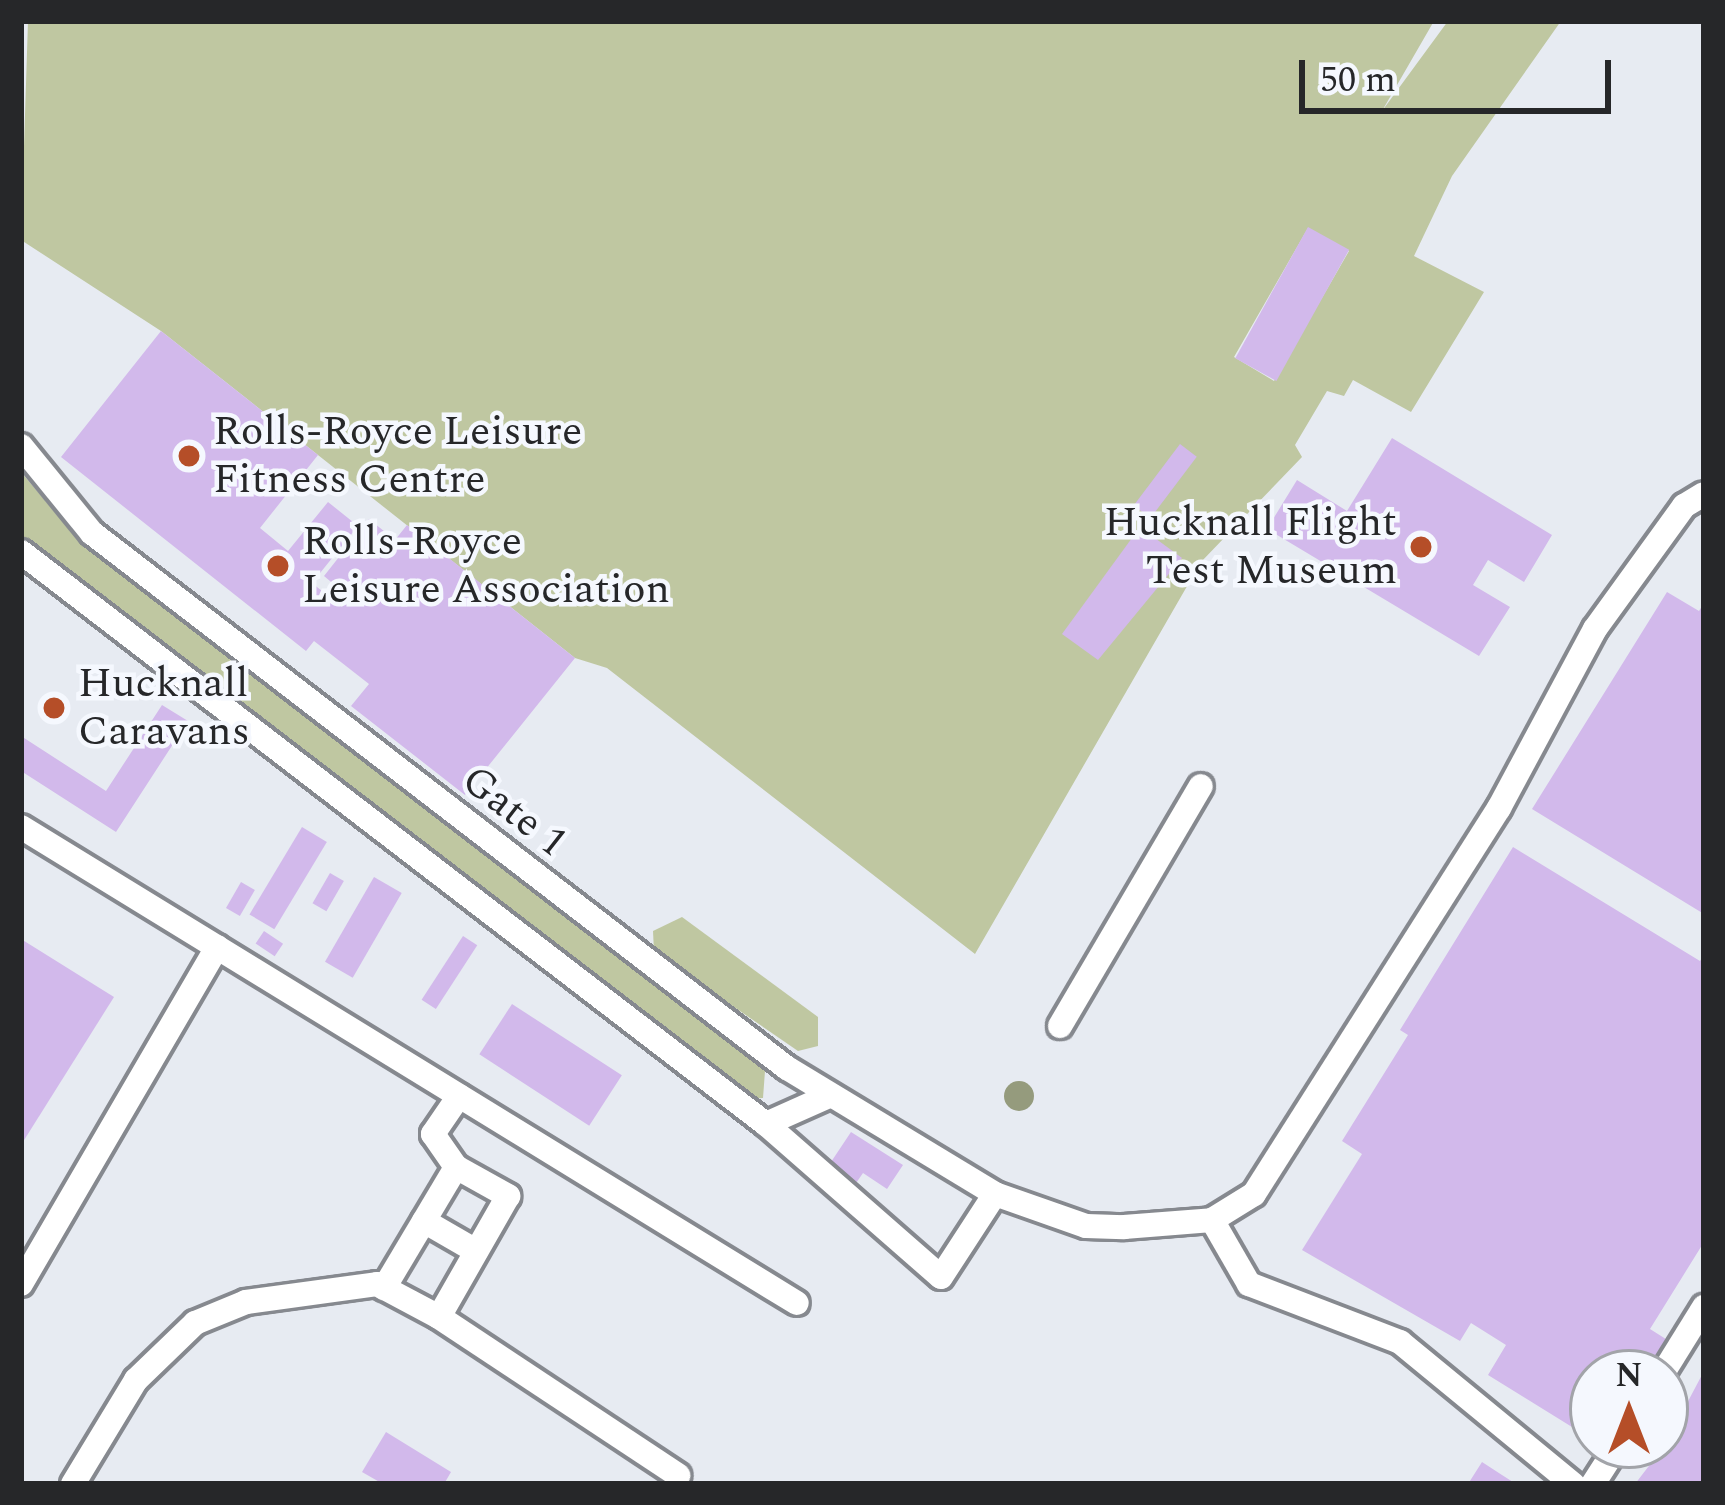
<!DOCTYPE html>
<style>
body{margin:0}
#map{position:relative;width:1725px;height:1505px;overflow:hidden;background:#e7ebf2;font-family:Spectral,serif}
div>[style]{position:absolute}
.green>*{inset:0;background:#bfc7a1}
.building>*{inset:0;background:#d2b9eb;transform-origin:0 0}
.roads{filter:drop-shadow(3px 0 #86898f) drop-shadow(-3px 0 #86898f) drop-shadow(0 3px #86898f) drop-shadow(0 -3px #86898f)}
.lane>*{height:24px;margin:-12px;padding:0 12px;transform-origin:12px;border-radius:12px;background:#fff}
.trees>*{width:30px;height:30px;margin:-15px;border-radius:50%;background:#959b7d}
.dots>*{width:33px;height:33px;translate:-50% -50%;box-sizing:border-box;border:6px solid #f5f8fe;border-radius:50%}
span{translate:-50% -50%;white-space:nowrap;text-align:center;line-height:1.15;-webkit-text-stroke:9px #f5f8fe;paint-order:stroke}
.poi-label{font-size:42px;color:#262729}
.left{translate:0 -50%;text-align:left}
.right{translate:-100% -50%;text-align:right}
.street-label{font-size:42px;color:#262729}
.frame{position:absolute;inset:0;border:24px solid #262729;pointer-events:none}
.north{position:absolute;left:1569px;top:1349px;width:120px;height:120px;box-sizing:border-box;background:#f5f8fe;border:3px solid #a2a4a9;border-radius:50%;rotate:0deg;font-size:33px;font-weight:700;line-height:48px;text-align:center;color:#262729}
.north::after{content:'';display:block;margin:auto;width:42px;height:54px;background:#b54e28;clip-path:polygon(50% 0,100% 100%,50% 72%,0 100%)}
.scale{position:absolute;left:1299px;top:60px;width:312px;height:54px;box-sizing:border-box;border:6px solid #262729;border-top:0;padding-left:15px;font-size:36px;line-height:42px;white-space:nowrap;color:#262729;-webkit-text-stroke:9px #f5f8fe;paint-order:stroke}
</style>
<div id="map">
<div class="green">
<div style="clip-path:polygon(evenodd,28px 21px,1434px 21px,1382px 111px,1448px 21px,1561px 21px,1452px 176px,1414px 256px,1484px 292px,1411px 412px,1353px 380px,1344px 396px,1327px 391px,1295px 445px,1302px 457px,1201px 562px,975px 954px,607px 668px,575px 658px,161px 331px,21px 240px,28px 21px,1308px 228px,1349px 251px,1274px 381px,1234px 357px,1308px 228px)"></div>
<div style="clip-path:polygon(21px 472px,75px 536px,765px 1071px,763px 1098px,746px 1099px,21px 539px)"></div>
<div style="clip-path:polygon(682px 917px,818px 1017px,818px 1046px,798px 1051px,654px 952px,653px 931px)"></div>
</div>
<div class="building">
<div style="left:1308px;top:227px;width:47px;height:150px;rotate:29deg"></div>
<div style="clip-path:polygon(161px 331px,318px 455px,260px 528px,288px 551px,328px 502px,358px 526px,312px 583px,342px 607px,349px 597px,324px 576px,369px 519px,395px 540px,407px 525px,575px 658px,465px 795px,351px 706px,369px 684px,314px 641px,306px 651px,61px 457px)"></div>
<div style="clip-path:polygon(1392px 438px,1552px 535px,1524px 582px,1488px 560px,1473px 585px,1510px 607px,1479px 656px,1267px 529px,1297px 480px,1347px 511px)"></div>
<div style="left:1180px;top:444px;width:21px;height:77px;rotate:37deg"></div>
<div style="clip-path:polygon(1140px 527px,1182px 558px,1098px 660px,1062px 634px)"></div>
<div style="clip-path:polygon(1667px 592px,1699px 611px,1704px 603px,1704px 914px,1532px 809px)"></div>
<div style="clip-path:polygon(162px 705px,188px 721px,116px 832px,21px 771px,21px 736px,106px 791px)"></div>
<div style="left:302px;top:827px;width:29px;height:102px;rotate:31deg"></div>
<div style="clip-path:polygon(1513px 847px,1700px 961px,1704px 955px,1704px 1242px,1650px 1329px,1669px 1341px,1650px 1373px,1593px 1373px,1593px 1440px,1488px 1375px,1506px 1345px,1471px 1323px,1460px 1341px,1302px 1250px,1362px 1154px,1342px 1141px,1408px 1035px,1400px 1030px)"></div>
<div style="left:330px;top:873px;width:16px;height:35px;rotate:30deg"></div>
<div style="left:374px;top:877px;width:32px;height:98px;rotate:30deg"></div>
<div style="left:241px;top:882px;width:16px;height:30px;rotate:30deg"></div>
<div style="left:264px;top:931px;width:23px;height:15px;rotate:34deg"></div>
<div style="left:463px;top:936px;width:17px;height:76px;rotate:33deg"></div>
<div style="clip-path:polygon(21px 939px,114px 997px,21px 1145px)"></div>
<div style="left:512px;top:1004px;width:131px;height:60px;rotate:33deg"></div>
<div style="clip-path:polygon(851px 1132px,903px 1165px,887px 1189px,863px 1173px,854px 1186px,827px 1168px)"></div>
<div style="clip-path:polygon(1704px 1371px,1704px 1484px,1635px 1484px,1665px 1445px)"></div>
<div style="clip-path:polygon(386px 1432px,451px 1472px,444px 1484px,383px 1484px,362px 1472px)"></div>
<div style="clip-path:polygon(1482px 1462px,1502px 1475px,1516px 1484px,1468px 1484px)"></div>
</div>
<div class="roads">
<div class="lane">
<div style="left:21px;top:446px;width:112px;rotate:50.8deg"></div>
<div style="left:92px;top:533px;width:877px;rotate:37.59deg"></div>
<div style="left:787px;top:1068px;width:243px;rotate:31.2deg"></div>
<div style="left:995px;top:1194px;width:96px;rotate:19.4deg"></div>
<div style="left:1086px;top:1226px;width:38px;rotate:2deg"></div>
<div style="left:1124px;top:1227px;width:88px;rotate:-4.5deg"></div>
<div style="left:1212px;top:1220px;width:49px;rotate:-31.8deg"></div>
<div style="left:1254px;top:1194px;width:457px;rotate:-57.6deg"></div>
<div style="left:1499px;top:808px;width:203px;rotate:-61.8deg"></div>
<div style="left:1595px;top:629px;width:152px;rotate:-54.1deg"></div>
<div style="left:1684px;top:506px;width:23px;rotate:-31deg"></div>
<div style="left:21px;top:552px;width:939px;rotate:37.52deg"></div>
<div style="left:766px;top:1124px;width:232px;rotate:41.2deg"></div>
<div style="left:941px;top:1277px;width:99px;rotate:-57deg"></div>
<div style="left:21px;top:827px;width:910px;rotate:31.53deg"></div>
<div style="left:1060px;top:1026px;width:278px;rotate:-59.6deg"></div>
<div style="left:459px;top:1096px;width:46px;rotate:124.4deg"></div>
<div style="left:433px;top:1134px;width:40px;rotate:55.1deg"></div>
<div style="left:456px;top:1167px;width:60px;rotate:29.1deg"></div>
<div style="left:508px;top:1196px;width:139px;rotate:119.7deg"></div>
<div style="left:439px;top:1317px;width:287px;rotate:33.5deg"></div>
<div style="left:766px;top:1124px;width:69px;rotate:-24deg"></div>
<div style="left:1212px;top:1220px;width:74px;rotate:60deg"></div>
<div style="left:1249px;top:1284px;width:162px;rotate:21deg"></div>
<div style="left:1400px;top:1342px;width:224px;rotate:39.4deg"></div>
<div style="left:424px;top:1221px;width:60px;rotate:30deg"></div>
<div style="left:21px;top:1284px;width:390px;rotate:-59.8deg"></div>
<div style="left:384px;top:1288px;width:141px;rotate:-59.2deg"></div>
<div style="left:1663px;top:1373px;width:78px;rotate:-58.2deg"></div>
<div style="left:73px;top:1484px;width:122px;rotate:-58.8deg"></div>
<div style="left:136px;top:1380px;width:82px;rotate:-44deg"></div>
<div style="left:195px;top:1323px;width:55px;rotate:-22.4deg"></div>
<div style="left:246px;top:1302px;width:132px;rotate:-7.8deg"></div>
<div style="left:377px;top:1284px;width:70px;rotate:28deg"></div>
<div style="left:1593px;top:1484px;width:46px;rotate:-57.3deg"></div>
</div>
</div>
<div class="trees">
<div style="left:1019px;top:1096px"></div>
</div>
<div class="dots">
<div style="left:189px;top:456px;background:#b54e28"></div>
<div style="left:1421px;top:547px;background:#b54e28"></div>
<div style="left:278px;top:566px;background:#b54e28"></div>
<div style="left:54px;top:708px;background:#b54e28"></div>
</div>
<div class="poi-label">
<span class="left" style="left:213px;top:456px">Rolls-Royce Leisure<br>Fitness Centre</span>
<span class="right" style="left:1397px;top:547px">Hucknall Flight<br>Test Museum</span>
<span class="left" style="left:302px;top:566px">Rolls-Royce<br>Leisure Association</span>
<span class="left" style="left:78px;top:708px">Hucknall<br>Caravans</span>
</div>
<div class="street-label">
<span style="left:514px;top:812px;rotate:38deg">Gate 1</span>
</div>
<div class="frame"></div>
<div class="north">N</div>
<div class="scale">50 m</div>
</div>
